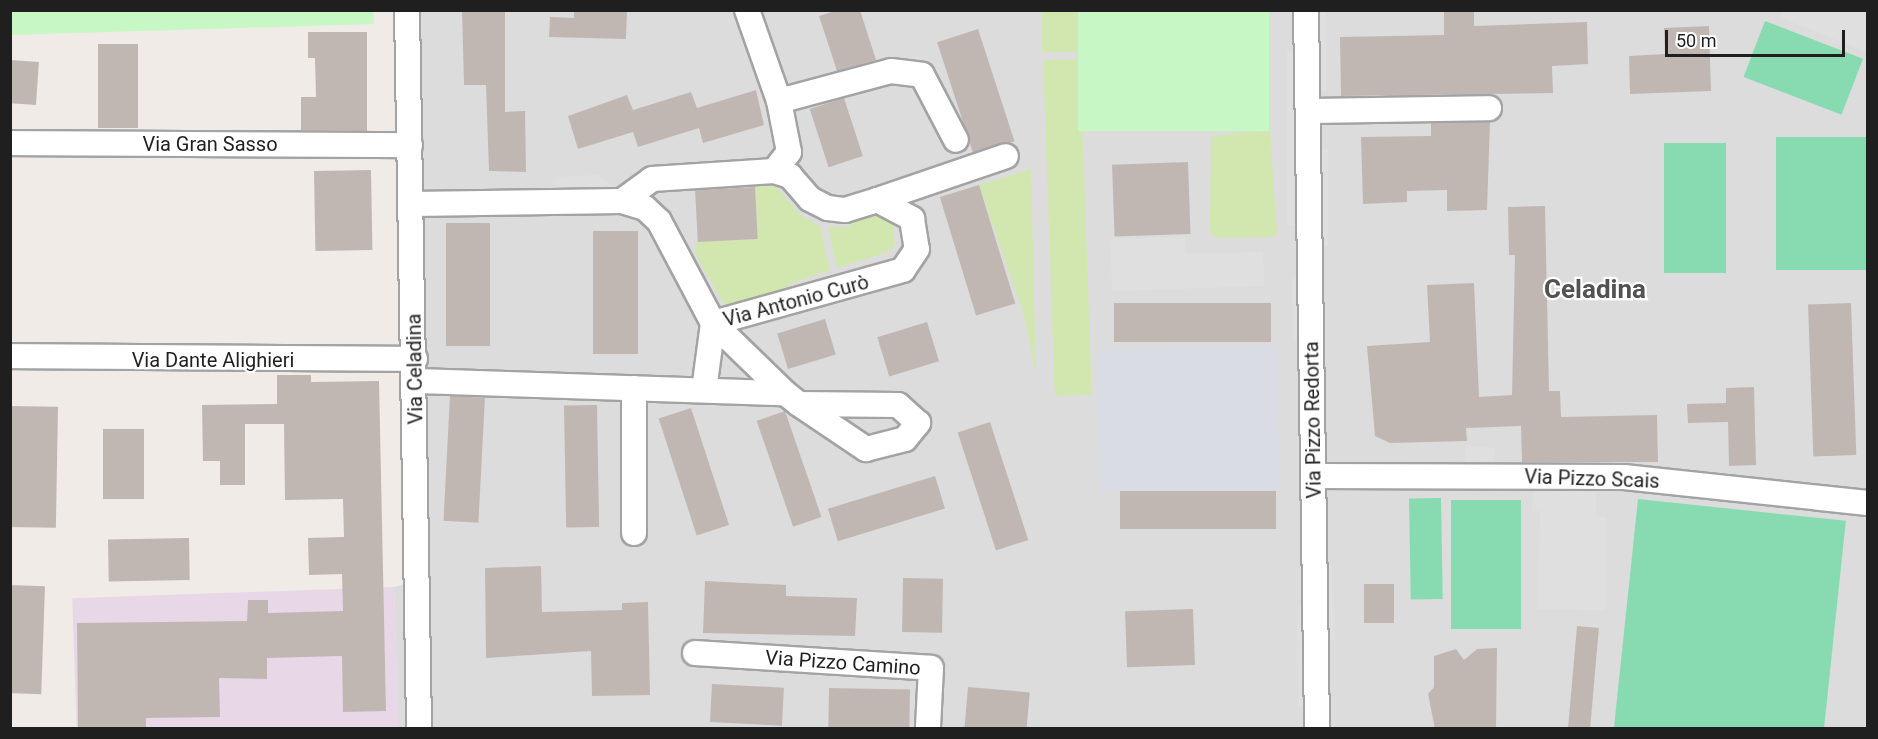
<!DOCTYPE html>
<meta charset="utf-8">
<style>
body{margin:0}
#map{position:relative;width:1878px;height:739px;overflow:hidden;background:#f0ebe6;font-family:Roboto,sans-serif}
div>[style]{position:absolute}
.residential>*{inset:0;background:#dddcdd}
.industrial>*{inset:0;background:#e8d8e7;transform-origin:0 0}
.grass>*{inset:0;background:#d1e7af;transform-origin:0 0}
.park>*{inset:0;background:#c8f7c6;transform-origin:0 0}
.pitch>*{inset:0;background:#88dbb1;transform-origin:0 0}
.parking>*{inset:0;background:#dfdfdf;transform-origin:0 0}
.plaza>*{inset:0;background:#dadce5;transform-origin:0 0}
.building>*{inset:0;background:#c0b7b3;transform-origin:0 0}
.roads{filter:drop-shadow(2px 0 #a3a3a3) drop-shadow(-2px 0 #a3a3a3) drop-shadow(0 2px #a3a3a3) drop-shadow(0 -2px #a3a3a3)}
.minor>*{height:24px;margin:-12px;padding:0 12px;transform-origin:12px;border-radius:12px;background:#fff}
span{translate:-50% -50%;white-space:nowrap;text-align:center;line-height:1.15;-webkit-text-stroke:4.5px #fff;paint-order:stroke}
.street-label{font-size:20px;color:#1f1f1f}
.district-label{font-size:26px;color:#525252;font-weight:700}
.frame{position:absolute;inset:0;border:12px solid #1f1f1f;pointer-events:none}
.scale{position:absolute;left:1665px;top:30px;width:180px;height:27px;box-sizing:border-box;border:3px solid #1f1f1f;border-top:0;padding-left:8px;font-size:18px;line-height:21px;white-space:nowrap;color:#1f1f1f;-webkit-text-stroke:4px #fff;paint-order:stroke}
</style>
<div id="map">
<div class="residential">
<div style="clip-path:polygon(414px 11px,1867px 11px,1867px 728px,398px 728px,394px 587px,430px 577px)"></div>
</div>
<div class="industrial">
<div style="left:394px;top:587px;width:141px;height:322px;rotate:88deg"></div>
</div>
<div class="grass">
<div style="left:1042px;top:11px;width:36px;height:41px"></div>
<div style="left:1080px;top:59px;width:336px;height:37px;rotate:88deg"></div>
<div style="clip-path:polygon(1270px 129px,1277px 231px,1273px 237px,1216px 238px,1210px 232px,1211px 136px)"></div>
<div style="clip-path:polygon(1031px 169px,1036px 374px,1024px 315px,979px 185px)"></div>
<div style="clip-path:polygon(774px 184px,800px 215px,820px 226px,830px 270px,788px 285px,781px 293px,734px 307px,723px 303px,695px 253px,697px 242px,758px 239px,755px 185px)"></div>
<div style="clip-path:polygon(882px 210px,892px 220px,895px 244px,888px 252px,837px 268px,828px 227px,850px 227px,851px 219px)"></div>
</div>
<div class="park">
<div style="clip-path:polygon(373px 10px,374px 24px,11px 35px,11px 11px)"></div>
<div style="left:1078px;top:11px;width:191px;height:120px"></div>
</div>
<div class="pitch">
<div style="left:1765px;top:21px;width:105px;height:60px;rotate:21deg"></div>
<div style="left:1867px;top:137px;width:133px;height:91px;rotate:90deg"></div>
<div style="left:1664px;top:143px;width:62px;height:130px"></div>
<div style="left:1441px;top:498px;width:101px;height:32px;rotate:89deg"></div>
<div style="left:1638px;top:499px;width:209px;height:230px;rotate:6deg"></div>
<div style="left:1451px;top:500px;width:70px;height:129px"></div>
</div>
<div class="parking">
<div style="clip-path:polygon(1783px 11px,1867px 11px,1867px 52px,1782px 18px)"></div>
<div style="left:1319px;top:12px;width:7px;height:79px"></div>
<div style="left:1287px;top:52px;width:7px;height:173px"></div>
<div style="left:1321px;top:149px;width:7px;height:97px"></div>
<div style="clip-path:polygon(599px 175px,620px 193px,568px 196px,555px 184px,556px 177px)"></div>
<div style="clip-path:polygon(1185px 237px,1185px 254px,1263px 252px,1264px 286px,1112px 291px,1110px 239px)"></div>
<div style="left:1299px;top:277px;width:64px;height:7px;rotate:89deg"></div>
<div style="left:1495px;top:448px;width:16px;height:29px;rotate:94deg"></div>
<div style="clip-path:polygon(1533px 491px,1596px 492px,1596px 517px,1606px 517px,1605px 610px,1538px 609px,1540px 511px,1532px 511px)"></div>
<div style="left:1332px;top:565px;width:75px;height:7px;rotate:88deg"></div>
<div style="left:1304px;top:605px;width:101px;height:7px;rotate:89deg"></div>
</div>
<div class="plaza">
<div style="left:1277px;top:347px;width:142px;height:180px;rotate:89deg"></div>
</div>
<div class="building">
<div style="clip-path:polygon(462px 10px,505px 10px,505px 112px,525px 111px,526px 172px,489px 171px,486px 85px,464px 85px)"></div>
<div style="clip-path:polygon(574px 10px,627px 10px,626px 39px,549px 37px,550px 17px,574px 18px)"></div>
<div style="clip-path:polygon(838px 10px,860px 10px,876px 60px,837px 71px,819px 16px)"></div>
<div style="clip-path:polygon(1444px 10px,1474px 10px,1474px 26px,1587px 22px,1588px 64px,1552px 66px,1553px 93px,1341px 96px,1340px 37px,1444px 35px)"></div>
<div style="clip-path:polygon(1709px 26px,1711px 91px,1630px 94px,1629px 56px,1665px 54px,1664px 28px)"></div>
<div style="left:978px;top:29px;width:118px;height:43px;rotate:72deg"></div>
<div style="clip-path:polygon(308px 32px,367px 32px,367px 131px,301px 130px,301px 97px,316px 97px,315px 58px,308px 58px)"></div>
<div style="left:98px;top:44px;width:40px;height:84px"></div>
<div style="left:10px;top:60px;width:29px;height:43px;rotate:4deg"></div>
<div style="clip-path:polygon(756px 90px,764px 125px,703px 143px,699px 128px,638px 147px,633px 132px,578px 149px,568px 116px,627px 95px,633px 110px,691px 92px,697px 108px)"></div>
<div style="left:844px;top:98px;width:61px;height:36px;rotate:72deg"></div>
<div style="clip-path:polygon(1490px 122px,1487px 210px,1447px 211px,1447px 190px,1407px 191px,1407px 202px,1363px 204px,1361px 137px,1431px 136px,1431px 123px)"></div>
<div style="left:1188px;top:162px;width:72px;height:76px;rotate:88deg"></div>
<div style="left:371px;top:170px;width:80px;height:57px;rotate:89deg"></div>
<div style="left:979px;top:185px;width:124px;height:41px;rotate:73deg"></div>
<div style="left:755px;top:187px;width:52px;height:60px;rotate:87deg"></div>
<div style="clip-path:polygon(1545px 206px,1549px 391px,1560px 391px,1561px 417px,1657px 415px,1658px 462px,1522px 462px,1521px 426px,1466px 428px,1467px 441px,1390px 443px,1375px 436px,1367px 346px,1430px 342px,1427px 285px,1474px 283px,1479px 397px,1512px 395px,1515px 255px,1509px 255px,1508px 207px)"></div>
<div style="left:446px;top:223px;width:44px;height:123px"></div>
<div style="left:593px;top:231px;width:45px;height:123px"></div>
<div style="left:1271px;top:303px;width:39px;height:157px;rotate:90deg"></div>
<div style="left:1851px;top:303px;width:152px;height:43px;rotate:88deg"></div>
<div style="left:825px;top:319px;width:37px;height:50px;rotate:73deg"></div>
<div style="left:927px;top:322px;width:41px;height:52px;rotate:73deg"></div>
<div style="clip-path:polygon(277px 375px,311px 375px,311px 382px,379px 381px,386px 711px,343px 712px,342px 656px,267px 658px,267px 679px,219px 678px,220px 717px,146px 718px,146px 729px,78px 729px,77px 623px,247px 621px,248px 600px,268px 600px,268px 613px,343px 611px,342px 574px,309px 575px,308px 538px,344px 537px,343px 499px,285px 500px,284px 424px,245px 424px,245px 485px,220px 485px,220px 461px,203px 461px,202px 405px,277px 404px)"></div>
<div style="clip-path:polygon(1754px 387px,1756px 465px,1729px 466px,1728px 422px,1688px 423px,1687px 404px,1726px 403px,1726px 388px)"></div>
<div style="left:450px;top:396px;width:35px;height:125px;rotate:3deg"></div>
<div style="left:597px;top:405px;width:122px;height:33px;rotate:89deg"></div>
<div style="left:10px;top:406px;width:48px;height:121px;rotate:1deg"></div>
<div style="left:691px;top:408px;width:123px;height:34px;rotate:72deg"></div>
<div style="left:785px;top:411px;width:112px;height:30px;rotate:71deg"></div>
<div style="left:990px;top:422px;width:124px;height:34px;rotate:72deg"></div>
<div style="left:103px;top:429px;width:41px;height:70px"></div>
<div style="left:935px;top:476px;width:34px;height:112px;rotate:73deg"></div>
<div style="left:1276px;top:491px;width:38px;height:156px;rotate:90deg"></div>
<div style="left:189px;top:538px;width:42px;height:81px;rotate:89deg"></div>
<div style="clip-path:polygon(541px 566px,542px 612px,622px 610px,622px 603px,648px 602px,650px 695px,592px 696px,591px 651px,486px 658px,485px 568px)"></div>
<div style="left:903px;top:578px;width:40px;height:54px;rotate:1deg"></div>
<div style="clip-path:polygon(705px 581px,786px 585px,786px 596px,857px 598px,855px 636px,703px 633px)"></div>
<div style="left:1364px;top:584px;width:30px;height:39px"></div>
<div style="left:10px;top:585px;width:35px;height:108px;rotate:2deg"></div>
<div style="left:1193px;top:609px;width:56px;height:68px;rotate:88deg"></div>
<div style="left:1577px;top:626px;width:22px;height:104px;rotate:5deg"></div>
<div style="clip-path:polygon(1497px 648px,1496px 729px,1435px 729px,1428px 694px,1434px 687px,1434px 656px,1456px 649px,1464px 660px,1477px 649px)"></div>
<div style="left:712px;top:684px;width:72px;height:38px;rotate:3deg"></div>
<div style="left:968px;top:687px;width:62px;height:42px;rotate:5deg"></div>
<div style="left:829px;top:688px;width:81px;height:41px;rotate:1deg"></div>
</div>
<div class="roads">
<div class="minor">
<div style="left:407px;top:10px;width:718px;rotate:89.04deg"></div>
<div style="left:747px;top:10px;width:96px;rotate:70.6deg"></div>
<div style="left:779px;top:101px;width:52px;rotate:78.9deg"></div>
<div style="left:789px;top:152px;width:24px;rotate:128deg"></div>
<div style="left:1306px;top:10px;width:718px;rotate:89.12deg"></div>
<div style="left:779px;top:101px;width:116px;rotate:-15deg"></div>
<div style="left:891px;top:71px;width:31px;rotate:7deg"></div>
<div style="left:922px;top:75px;width:73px;rotate:62.4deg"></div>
<div style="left:1308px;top:111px;width:181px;rotate:-0.9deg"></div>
<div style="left:10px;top:143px;width:400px;rotate:0.3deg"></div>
<div style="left:877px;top:200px;width:136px;rotate:-18.8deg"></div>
<div style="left:622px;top:201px;width:24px;rotate:17deg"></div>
<div style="left:645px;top:208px;width:19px;rotate:43deg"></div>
<div style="left:659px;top:221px;width:115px;rotate:62.1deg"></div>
<div style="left:713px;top:323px;width:100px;rotate:44.2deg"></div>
<div style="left:785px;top:393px;width:18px;rotate:38deg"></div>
<div style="left:799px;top:404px;width:81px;rotate:33.9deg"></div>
<div style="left:866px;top:449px;width:40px;rotate:-14.4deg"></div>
<div style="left:905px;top:439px;width:21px;rotate:-51deg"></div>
<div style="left:918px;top:423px;width:27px;rotate:-138deg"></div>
<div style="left:898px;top:405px;width:99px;rotate:-179.4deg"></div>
<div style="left:412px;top:204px;width:210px;rotate:-0.8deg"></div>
<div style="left:622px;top:201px;width:37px;rotate:-36deg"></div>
<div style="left:652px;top:179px;width:122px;rotate:-3.8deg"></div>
<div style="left:774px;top:171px;width:17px;rotate:17deg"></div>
<div style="left:790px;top:176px;width:30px;rotate:49deg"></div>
<div style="left:810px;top:199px;width:20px;rotate:27deg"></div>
<div style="left:828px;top:208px;width:17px;rotate:7deg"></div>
<div style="left:845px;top:210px;width:34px;rotate:-17deg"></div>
<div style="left:877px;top:200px;width:40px;rotate:28deg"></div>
<div style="left:912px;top:219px;width:30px;rotate:81deg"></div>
<div style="left:917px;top:249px;width:25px;rotate:124deg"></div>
<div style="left:903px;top:270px;width:197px;rotate:164.4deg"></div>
<div style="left:10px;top:356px;width:405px;rotate:0.4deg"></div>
<div style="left:415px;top:381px;width:370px;rotate:1.9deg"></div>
<div style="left:704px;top:390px;width:68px;rotate:-82.3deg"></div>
<div style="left:1315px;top:476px;width:309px;rotate:0.2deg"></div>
<div style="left:1624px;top:477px;width:245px;rotate:6.1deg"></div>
<div style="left:634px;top:533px;width:145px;rotate:-90deg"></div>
<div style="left:695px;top:653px;width:236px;rotate:3.6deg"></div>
<div style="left:931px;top:668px;width:60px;rotate:92.9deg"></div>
</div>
</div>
<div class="street-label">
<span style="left:210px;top:144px">Via Gran Sasso</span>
<span style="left:796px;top:301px;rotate:-15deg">Via Antonio Curò</span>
<span style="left:213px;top:360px">Via Dante Alighieri</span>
<span style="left:415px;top:369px;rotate:-91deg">Via Celadina</span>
<span style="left:1313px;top:420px;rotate:-91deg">Via Pizzo Redorta</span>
<span style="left:1592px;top:479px;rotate:2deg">Via Pizzo Scais</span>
<span style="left:843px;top:663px;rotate:4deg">Via Pizzo Camino</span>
</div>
<div class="district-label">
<span style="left:1595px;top:290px">Celadina</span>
</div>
<div class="frame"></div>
<div class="scale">50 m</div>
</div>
